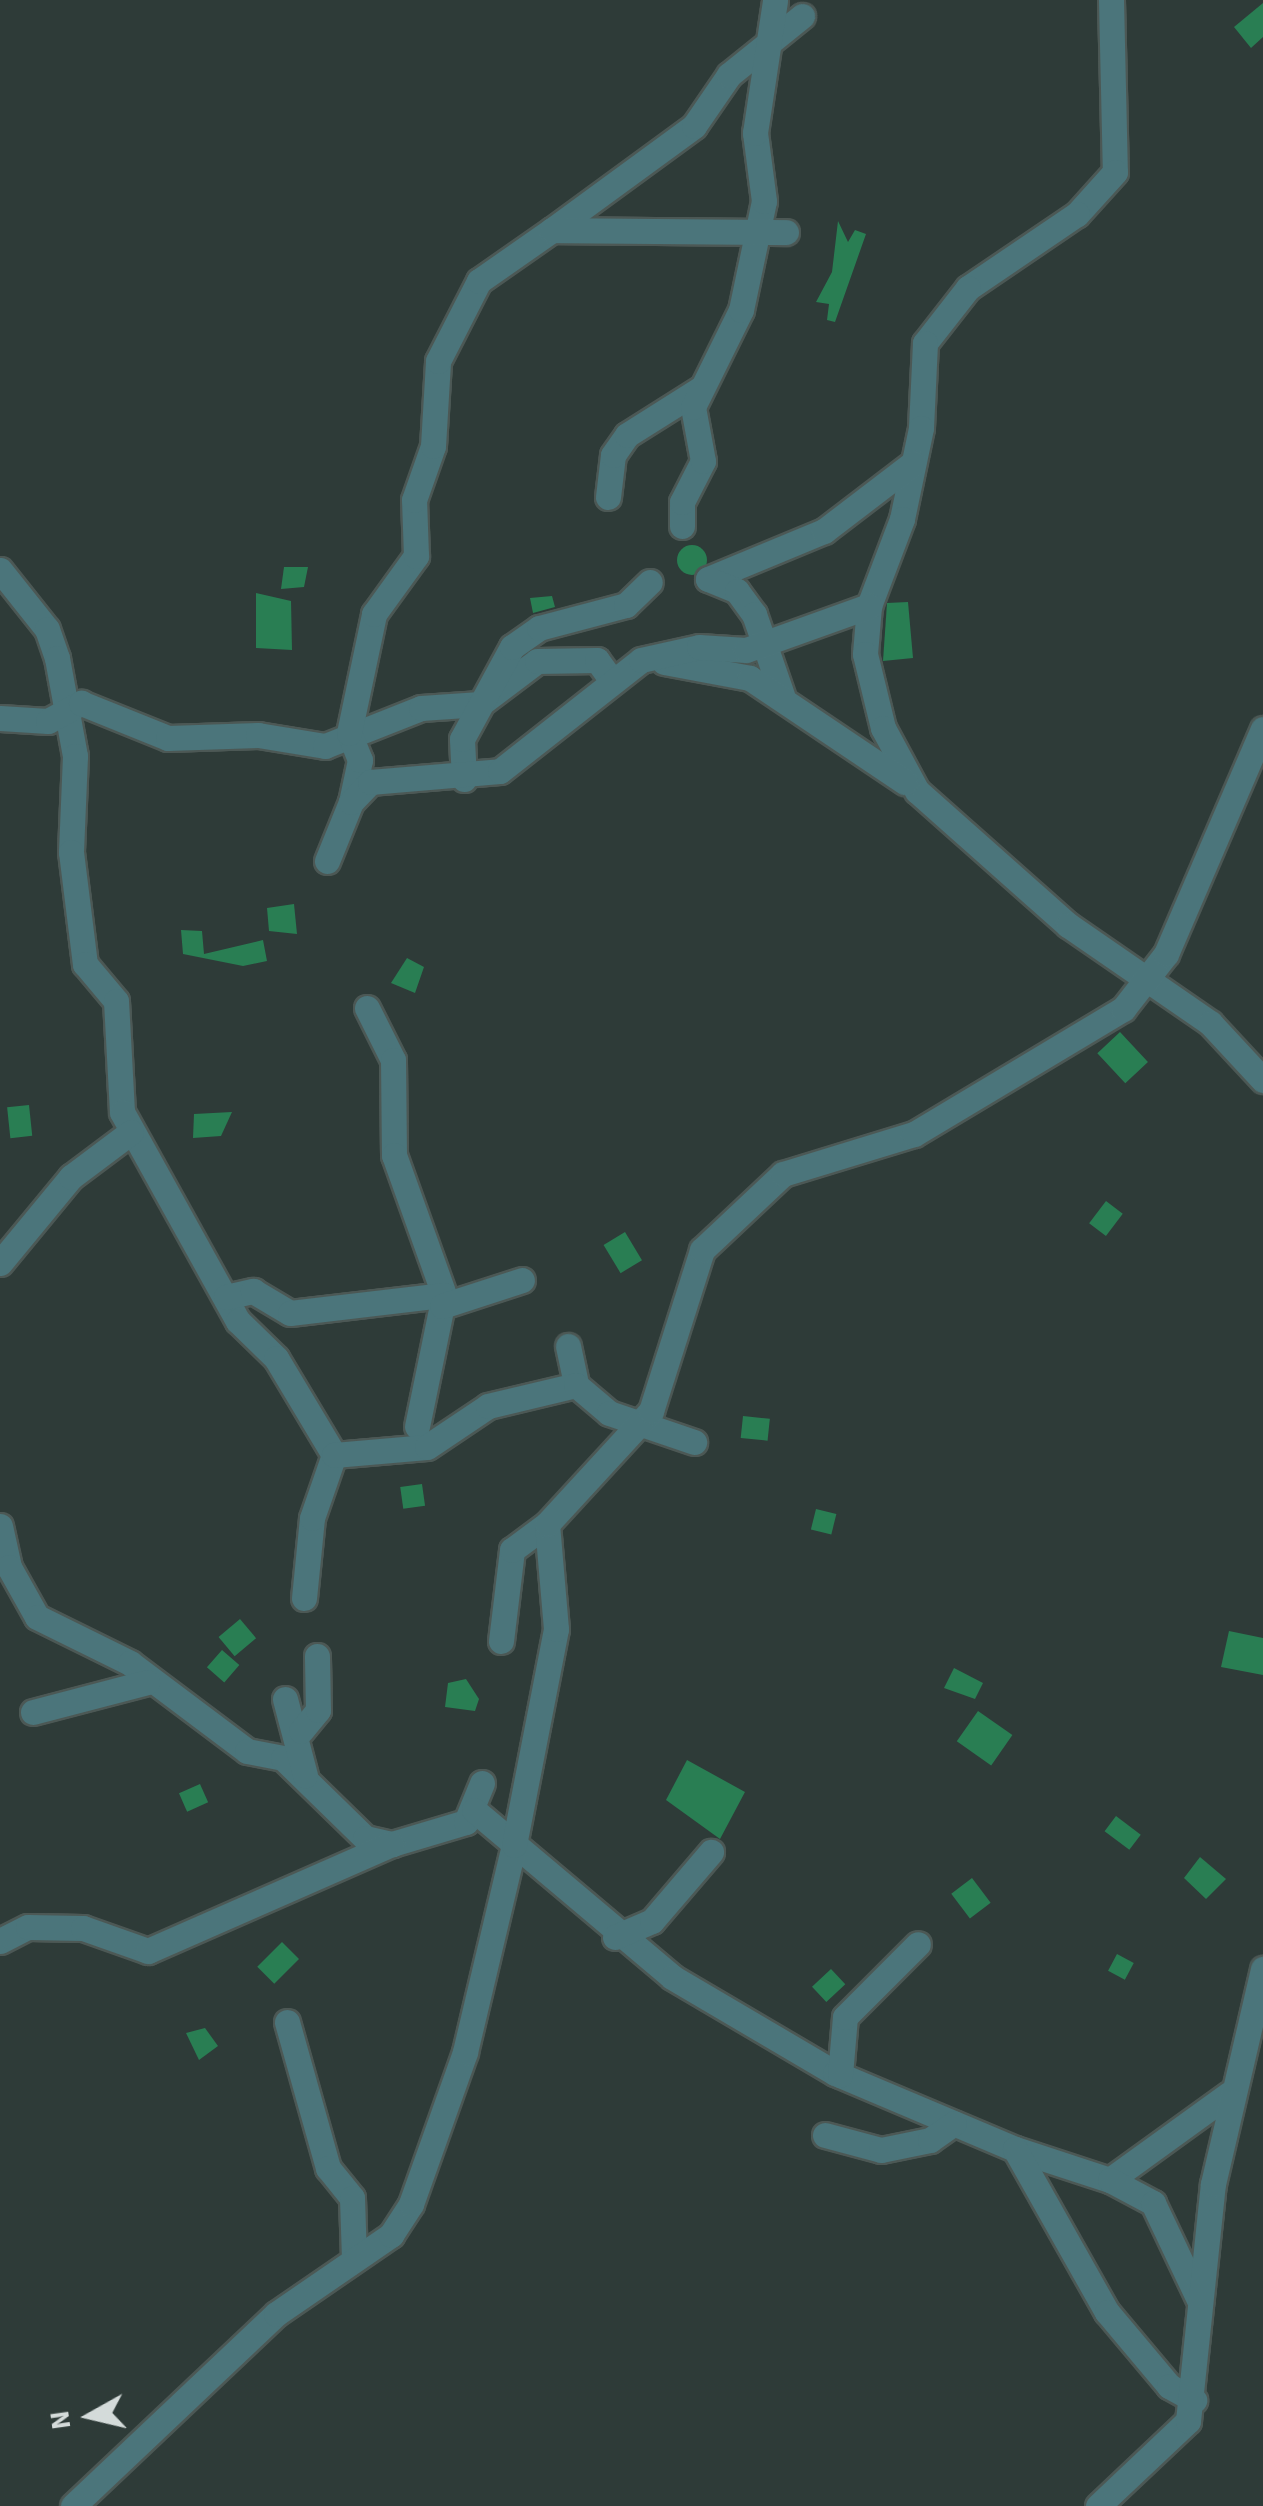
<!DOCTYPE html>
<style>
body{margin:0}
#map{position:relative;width:1263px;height:2506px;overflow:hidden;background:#2e3b38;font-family:"Source Sans 3",sans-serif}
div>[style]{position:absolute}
.building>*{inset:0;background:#297e53;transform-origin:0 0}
.round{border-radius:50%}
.roads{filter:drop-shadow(2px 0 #4c5855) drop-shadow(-2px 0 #4c5855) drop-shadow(0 2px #4c5855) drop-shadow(0 -2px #4c5855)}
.minor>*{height:25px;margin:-12.5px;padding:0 12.5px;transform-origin:12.5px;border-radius:12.5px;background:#4b757b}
span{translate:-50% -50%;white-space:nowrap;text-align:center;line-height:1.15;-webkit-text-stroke:9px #2e3b38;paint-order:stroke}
.north{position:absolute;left:40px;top:2366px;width:100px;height:100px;-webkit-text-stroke:8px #2e3b38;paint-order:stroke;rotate:262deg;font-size:28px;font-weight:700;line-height:40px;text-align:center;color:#d4dbda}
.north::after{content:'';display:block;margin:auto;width:35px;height:45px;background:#d4dbda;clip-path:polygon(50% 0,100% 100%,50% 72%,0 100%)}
</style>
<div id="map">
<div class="building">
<div style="clip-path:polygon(1263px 3px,1263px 37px,1251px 48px,1234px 27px)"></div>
<div style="clip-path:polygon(838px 221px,848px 242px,855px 230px,866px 234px,835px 322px,827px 320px,829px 304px,816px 302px,832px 272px)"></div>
<div class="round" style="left:677px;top:545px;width:30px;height:30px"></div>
<div style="clip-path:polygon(284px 567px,308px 567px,304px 587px,281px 589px)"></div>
<div style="clip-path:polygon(256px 593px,291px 601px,292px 650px,256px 648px)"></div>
<div style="clip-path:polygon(552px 596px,555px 607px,533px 613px,530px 598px)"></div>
<div style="clip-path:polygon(908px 602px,913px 658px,883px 661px,887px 603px)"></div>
<div style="clip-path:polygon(294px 904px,297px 934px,269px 931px,267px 908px)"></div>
<div style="clip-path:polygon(181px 930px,202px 931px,204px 954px,263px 940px,267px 961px,243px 966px,183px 954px)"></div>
<div style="clip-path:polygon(407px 958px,424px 967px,415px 993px,391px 983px)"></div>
<div style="left:1120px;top:1032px;width:41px;height:31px;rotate:47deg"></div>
<div style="left:29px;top:1105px;width:31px;height:22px;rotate:84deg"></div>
<div style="clip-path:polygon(232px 1112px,221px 1136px,193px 1138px,194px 1114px)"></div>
<div style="left:1106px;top:1201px;width:21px;height:28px;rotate:37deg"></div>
<div style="left:625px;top:1232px;width:33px;height:25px;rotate:59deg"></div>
<div style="left:743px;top:1416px;width:27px;height:22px;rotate:6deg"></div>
<div style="left:422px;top:1484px;width:22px;height:22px;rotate:82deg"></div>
<div style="left:816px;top:1509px;width:21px;height:21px;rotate:14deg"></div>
<div style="left:240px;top:1619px;width:25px;height:28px;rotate:50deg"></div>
<div style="clip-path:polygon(1229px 1631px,1263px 1638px,1263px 1675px,1221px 1667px)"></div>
<div style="left:222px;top:1650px;width:23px;height:23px;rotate:41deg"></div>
<div style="clip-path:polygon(954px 1668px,983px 1683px,975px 1699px,944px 1688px)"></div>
<div style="clip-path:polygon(466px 1679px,479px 1699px,475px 1711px,445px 1707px,448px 1683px)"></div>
<div style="left:978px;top:1711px;width:42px;height:37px;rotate:35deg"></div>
<div style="clip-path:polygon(687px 1760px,745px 1792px,720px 1839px,666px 1800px)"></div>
<div style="left:200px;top:1784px;width:20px;height:23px;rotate:66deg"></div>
<div style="left:1116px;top:1816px;width:31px;height:19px;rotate:37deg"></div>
<div style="clip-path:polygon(1200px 1857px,1226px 1879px,1206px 1899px,1184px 1878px)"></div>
<div style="left:972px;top:1878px;width:31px;height:26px;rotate:53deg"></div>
<div style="left:282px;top:1942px;width:24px;height:35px;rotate:45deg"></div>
<div style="left:1117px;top:1954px;width:19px;height:19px;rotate:28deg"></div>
<div style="left:831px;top:1969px;width:21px;height:26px;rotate:47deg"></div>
<div style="clip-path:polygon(205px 2028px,218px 2046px,199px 2060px,186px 2033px)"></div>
</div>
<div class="roads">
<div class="minor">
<div style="left:1111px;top:0;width:172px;rotate:88.7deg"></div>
<div style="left:1115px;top:172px;width:57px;rotate:132.1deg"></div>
<div style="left:1077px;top:214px;width:132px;rotate:145.8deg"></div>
<div style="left:968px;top:288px;width:70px;rotate:128deg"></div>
<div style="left:925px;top:343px;width:85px;rotate:92.7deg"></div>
<div style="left:921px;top:428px;width:93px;rotate:101.8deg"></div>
<div style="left:902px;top:519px;width:93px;rotate:110.8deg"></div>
<div style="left:869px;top:606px;width:48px;rotate:94.8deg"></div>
<div style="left:865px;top:654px;width:76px;rotate:76.3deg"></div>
<div style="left:883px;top:728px;width:72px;rotate:61.6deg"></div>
<div style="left:917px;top:791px;width:202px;rotate:41.6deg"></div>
<div style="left:1068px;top:925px;width:173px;rotate:34.6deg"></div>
<div style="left:1210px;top:1023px;width:78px;rotate:47.1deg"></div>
<div style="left:552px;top:230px;width:176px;rotate:-36.2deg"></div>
<div style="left:694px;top:126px;width:62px;rotate:-55.5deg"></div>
<div style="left:729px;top:75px;width:94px;rotate:-38.9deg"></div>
<div style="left:608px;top:497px;width:42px;rotate:-83.2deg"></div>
<div style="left:613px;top:455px;width:24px;rotate:-55deg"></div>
<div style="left:627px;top:435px;width:86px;rotate:-32.2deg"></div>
<div style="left:682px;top:526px;width:24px;rotate:-90deg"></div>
<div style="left:682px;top:502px;width:46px;rotate:-62.9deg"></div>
<div style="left:703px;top:461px;width:55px;rotate:-100.5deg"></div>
<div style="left:693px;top:407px;width:108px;rotate:-63.7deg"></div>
<div style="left:741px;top:310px;width:111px;rotate:-78.1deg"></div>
<div style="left:764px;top:201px;width:69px;rotate:-97.5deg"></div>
<div style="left:755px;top:133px;width:134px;rotate:-81.4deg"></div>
<div style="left:0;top:570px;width:75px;rotate:51.5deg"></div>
<div style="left:47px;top:629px;width:31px;rotate:71deg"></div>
<div style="left:57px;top:658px;width:100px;rotate:79.6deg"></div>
<div style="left:75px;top:756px;width:96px;rotate:92.4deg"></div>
<div style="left:71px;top:852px;width:113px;rotate:82.9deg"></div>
<div style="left:85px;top:964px;width:48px;rotate:50deg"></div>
<div style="left:116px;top:1001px;width:111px;rotate:86.9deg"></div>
<div style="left:122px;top:1112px;width:239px;rotate:61deg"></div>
<div style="left:238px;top:1321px;width:53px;rotate:44.2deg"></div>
<div style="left:276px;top:1358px;width:113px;rotate:59.1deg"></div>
<div style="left:708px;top:579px;width:126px;rotate:-22.5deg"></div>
<div style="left:824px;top:531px;width:112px;rotate:-37.4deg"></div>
<div style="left:708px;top:579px;width:31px;rotate:22deg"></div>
<div style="left:737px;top:591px;width:29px;rotate:54deg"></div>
<div style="left:754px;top:614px;width:86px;rotate:70.9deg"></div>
<div style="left:664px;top:662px;width:87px;rotate:10.5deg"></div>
<div style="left:750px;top:678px;width:187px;rotate:33.9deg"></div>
<div style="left:0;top:718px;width:48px;rotate:3.6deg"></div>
<div style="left:48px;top:721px;width:38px;rotate:-29deg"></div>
<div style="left:81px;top:703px;width:94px;rotate:21.9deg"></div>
<div style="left:168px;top:738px;width:90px;rotate:-1.9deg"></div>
<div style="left:258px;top:735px;width:68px;rotate:9.3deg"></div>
<div style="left:325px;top:746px;width:103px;rotate:-21.6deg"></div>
<div style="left:421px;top:708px;width:59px;rotate:-3.9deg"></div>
<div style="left:480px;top:704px;width:71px;rotate:-37deg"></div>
<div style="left:537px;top:661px;width:60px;rotate:-1deg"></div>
<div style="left:597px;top:660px;width:22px;rotate:54deg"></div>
<div style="left:464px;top:779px;width:40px;rotate:-92.9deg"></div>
<div style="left:462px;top:739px;width:105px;rotate:-61.5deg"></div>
<div style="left:512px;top:647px;width:33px;rotate:-35deg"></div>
<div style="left:539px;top:628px;width:90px;rotate:-14.8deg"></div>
<div style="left:626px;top:605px;width:33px;rotate:-44deg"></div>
<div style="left:351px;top:802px;width:43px;rotate:-77.9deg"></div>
<div style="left:360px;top:760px;width:29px;rotate:-112deg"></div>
<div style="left:349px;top:733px;width:122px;rotate:-78.1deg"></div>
<div style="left:374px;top:614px;width:72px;rotate:-54.1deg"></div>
<div style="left:416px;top:556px;width:56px;rotate:-92deg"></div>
<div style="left:414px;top:500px;width:57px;rotate:-70.6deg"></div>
<div style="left:433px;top:446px;width:85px;rotate:-86.6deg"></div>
<div style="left:438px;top:361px;width:90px;rotate:-62.9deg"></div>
<div style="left:479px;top:281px;width:89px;rotate:-34.9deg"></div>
<div style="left:552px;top:230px;width:234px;rotate:0.5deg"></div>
<div style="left:327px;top:861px;width:64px;rotate:-67.9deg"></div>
<div style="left:351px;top:802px;width:28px;rotate:-46deg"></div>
<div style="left:370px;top:782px;width:130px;rotate:-4.8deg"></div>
<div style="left:500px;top:771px;width:179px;rotate:-38.2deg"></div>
<div style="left:641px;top:660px;width:59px;rotate:-12.6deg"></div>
<div style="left:699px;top:647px;width:47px;rotate:3.7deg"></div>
<div style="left:746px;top:650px;width:131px;rotate:-19.7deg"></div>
<div style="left:367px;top:1008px;width:58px;rotate:63.4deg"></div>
<div style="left:393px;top:1060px;width:95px;rotate:89.4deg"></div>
<div style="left:394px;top:1155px;width:149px;rotate:70.3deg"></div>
<div style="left:444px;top:1295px;width:134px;rotate:101.6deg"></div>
<div style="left:0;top:1263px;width:112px;rotate:-50.5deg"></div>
<div style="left:71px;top:1177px;width:75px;rotate:-36.9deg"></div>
<div style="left:226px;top:1297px;width:28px;rotate:-13deg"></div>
<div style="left:253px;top:1291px;width:43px;rotate:30.7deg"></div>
<div style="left:290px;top:1313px;width:155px;rotate:-6.7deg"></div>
<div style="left:442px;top:1306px;width:84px;rotate:-18deg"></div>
<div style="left:568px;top:1346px;width:40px;rotate:78deg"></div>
<div style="left:0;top:1526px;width:42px;rotate:77.6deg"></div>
<div style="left:9px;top:1567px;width:57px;rotate:60.8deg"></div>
<div style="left:37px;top:1617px;width:104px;rotate:26.3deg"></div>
<div style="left:130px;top:1663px;width:146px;rotate:36.9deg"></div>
<div style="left:247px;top:1751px;width:37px;rotate:11deg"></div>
<div style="left:283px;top:1758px;width:115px;rotate:44.3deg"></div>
<div style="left:365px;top:1838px;width:28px;rotate:13deg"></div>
<div style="left:392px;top:1844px;width:77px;rotate:-16.6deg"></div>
<div style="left:466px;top:1822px;width:42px;rotate:-67.7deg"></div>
<div style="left:304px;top:1598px;width:80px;rotate:-84.3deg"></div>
<div style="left:312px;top:1518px;width:67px;rotate:-70.8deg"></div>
<div style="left:334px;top:1455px;width:93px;rotate:-4.9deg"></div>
<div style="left:427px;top:1447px;width:73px;rotate:-33.9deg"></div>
<div style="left:488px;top:1406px;width:90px;rotate:-13.4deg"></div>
<div style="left:576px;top:1385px;width:43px;rotate:40.3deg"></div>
<div style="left:609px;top:1413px;width:90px;rotate:18.8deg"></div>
<div style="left:501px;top:1641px;width:92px;rotate:-83.1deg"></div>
<div style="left:512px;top:1550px;width:44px;rotate:-36.6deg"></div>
<div style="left:285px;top:1699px;width:79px;rotate:75.3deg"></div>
<div style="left:33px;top:1712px;width:118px;rotate:-14.7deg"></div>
<div style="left:301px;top:1731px;width:27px;rotate:-51deg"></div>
<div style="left:318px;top:1710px;width:54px;rotate:-91.1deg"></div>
<div style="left:474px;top:1810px;width:259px;rotate:40.1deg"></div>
<div style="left:672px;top:1977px;width:189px;rotate:30.5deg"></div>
<div style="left:835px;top:2073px;width:195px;rotate:22.9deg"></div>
<div style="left:1015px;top:2149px;width:100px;rotate:18.1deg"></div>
<div style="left:1110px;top:2180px;width:147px;rotate:-35.9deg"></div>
<div style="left:615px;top:1937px;width:40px;rotate:-23.4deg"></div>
<div style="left:652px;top:1921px;width:91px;rotate:-49.5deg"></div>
<div style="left:0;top:1941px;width:31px;rotate:-27deg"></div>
<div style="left:28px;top:1927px;width:55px;rotate:1deg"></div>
<div style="left:83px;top:1928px;width:69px;rotate:19.5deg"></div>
<div style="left:148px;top:1951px;width:266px;rotate:-23.7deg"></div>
<div style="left:287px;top:2022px;width:152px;rotate:74.3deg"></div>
<div style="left:328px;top:2168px;width:38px;rotate:51deg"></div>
<div style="left:352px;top:2198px;width:59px;rotate:88.1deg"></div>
<div style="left:840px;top:2075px;width:58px;rotate:-85.1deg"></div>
<div style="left:845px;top:2017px;width:103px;rotate:-45deg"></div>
<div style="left:825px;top:2135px;width:58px;rotate:15deg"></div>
<div style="left:881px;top:2150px;width:50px;rotate:-11.5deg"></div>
<div style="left:930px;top:2140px;width:29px;rotate:-35deg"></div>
<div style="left:1015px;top:2149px;width:187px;rotate:60.6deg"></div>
<div style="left:1107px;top:2312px;width:97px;rotate:50deg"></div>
<div style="left:1169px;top:2386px;width:29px;rotate:29deg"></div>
<div style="left:1110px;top:2180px;width:49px;rotate:28.1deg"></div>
<div style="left:1153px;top:2203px;width:110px;rotate:64.6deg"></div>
<div style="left:73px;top:2506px;width:279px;rotate:-43.4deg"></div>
<div style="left:276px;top:2314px;width:140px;rotate:-34.5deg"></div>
<div style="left:391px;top:2235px;width:37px;rotate:-57deg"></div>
<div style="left:411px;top:2204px;width:161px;rotate:-70.4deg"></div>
<div style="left:465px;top:2052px;width:213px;rotate:-76.7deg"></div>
<div style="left:514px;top:1845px;width:220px;rotate:-79deg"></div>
<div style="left:556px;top:1629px;width:105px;rotate:-94.9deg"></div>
<div style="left:547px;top:1524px;width:154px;rotate:-47.4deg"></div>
<div style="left:651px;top:1411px;width:169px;rotate:-72.4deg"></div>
<div style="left:702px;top:1250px;width:111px;rotate:-43.2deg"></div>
<div style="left:783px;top:1174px;width:137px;rotate:-17deg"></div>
<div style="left:914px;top:1134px;width:244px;rotate:-30.9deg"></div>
<div style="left:1123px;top:1009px;width:70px;rotate:-52deg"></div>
<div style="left:1166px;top:954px;width:245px;rotate:-66.7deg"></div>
<div style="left:1098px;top:2506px;width:124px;rotate:-43.4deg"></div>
<div style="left:1188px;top:2421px;width:238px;rotate:-84deg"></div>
<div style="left:1213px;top:2184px;width:221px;rotate:-76.9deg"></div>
</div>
</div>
<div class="north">N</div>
</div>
